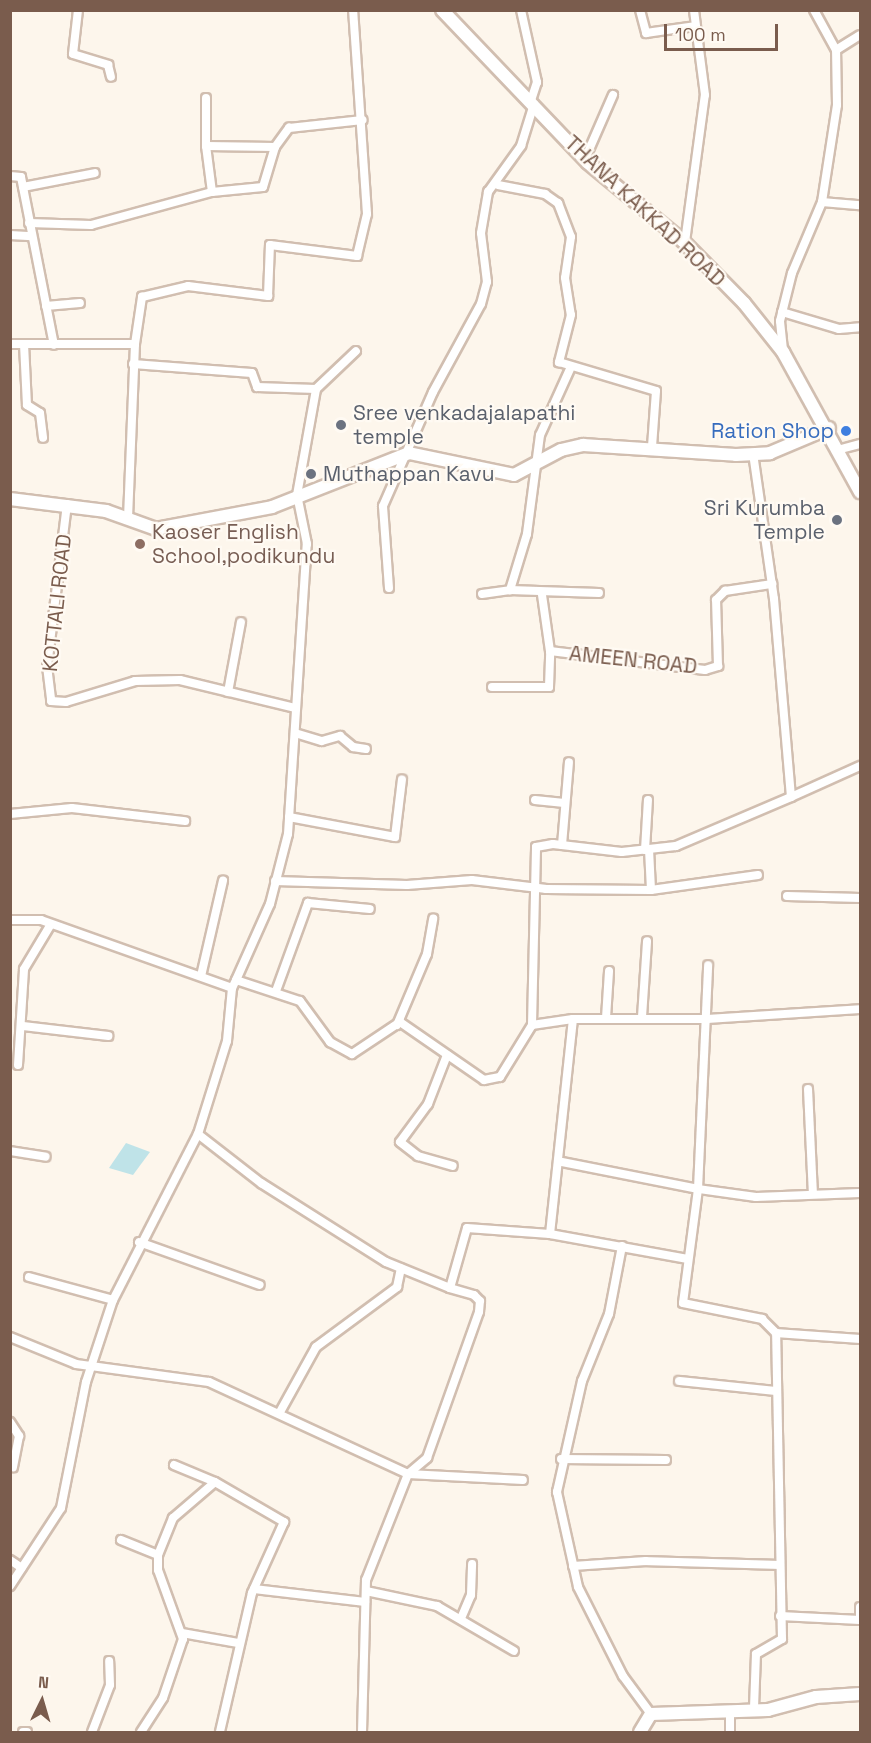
<!DOCTYPE html>
<style>
body{margin:0}
#map{position:relative;width:871px;height:1743px;overflow:hidden;background:#fdf6ec;font-family:"Space Grotesk",sans-serif}
div>[style]{position:absolute}
.water>*{inset:0;background:#bfe3e8}
.roads{filter:drop-shadow(2px 0 #d1beb0) drop-shadow(-2px 0 #d1beb0) drop-shadow(0 2px #d1beb0) drop-shadow(0 -2px #d1beb0)}
.minor>*{height:8px;margin:-4px;padding:0 4px;transform-origin:4px;border-radius:4px;background:#fff}
.secondary>*{height:12px;margin:-6px;padding:0 6px;transform-origin:6px;border-radius:6px;background:#fff}
.dots>*{width:16px;height:16px;translate:-50% -50%;box-sizing:border-box;border:3px solid #fffaf3;border-radius:50%}
span{translate:-50% -50%;white-space:nowrap;text-align:center;line-height:1.15;-webkit-text-stroke:4.5px #fffaf3;paint-order:stroke}
.street-label{font-size:21px;color:#7a5c4d}
.worship-label{font-size:21px;color:#5b616d}
.left{translate:0 -50%;text-align:left}
.right{translate:-100% -50%;text-align:right}
.shop-label{font-size:21px;color:#366cbe}
.education-label{font-size:21px;color:#785e54}
.frame{position:absolute;inset:0;border:12px solid #7a5c4d;pointer-events:none}
.north{position:absolute;left:12px;top:1671px;width:60px;height:60px;-webkit-text-stroke:4px #fffaf3;paint-order:stroke;rotate:5deg;font-size:16px;font-weight:700;line-height:24px;text-align:center;color:#7a5c4d}
.north::after{content:'';display:block;margin:auto;width:21px;height:27px;background:#7a5c4d;clip-path:polygon(50% 0,100% 100%,50% 72%,0 100%)}
.scale{position:absolute;left:664px;top:24px;width:114px;height:27px;box-sizing:border-box;border:3px solid #7a5c4d;border-top:0;padding-left:8px;font-size:18px;line-height:21px;white-space:nowrap;color:#7a5c4d;-webkit-text-stroke:4px #fffaf3;paint-order:stroke}
</style>
<div id="map">
<div class="water">
<div style="clip-path:polygon(126px 1143px,150px 1152px,133px 1175px,109px 1168px)"></div>
</div>
<div class="roads">
<div class="minor">
<div style="left:78px;top:10px;width:44px;rotate:96.5deg"></div>
<div style="left:73px;top:54px;width:37px;rotate:17deg"></div>
<div style="left:108px;top:65px;width:12px;rotate:76deg"></div>
<div style="left:521px;top:10px;width:74px;rotate:77.5deg"></div>
<div style="left:537px;top:82px;width:20px;rotate:108deg"></div>
<div style="left:640px;top:10px;width:24px;rotate:75deg"></div>
<div style="left:646px;top:33px;width:49px;rotate:-8.1deg"></div>
<div style="left:814px;top:10px;width:46px;rotate:61.2deg"></div>
<div style="left:206px;top:98px;width:48px;rotate:90deg"></div>
<div style="left:585px;top:159px;width:70px;rotate:-66.4deg"></div>
<div style="left:10px;top:176px;width:11px;rotate:5deg"></div>
<div style="left:21px;top:177px;width:171px;rotate:78.9deg"></div>
<div style="left:498px;top:185px;width:48px;rotate:10.8deg"></div>
<div style="left:545px;top:194px;width:16px;rotate:35deg"></div>
<div style="left:558px;top:203px;width:36px;rotate:69deg"></div>
<div style="left:571px;top:237px;width:41px;rotate:98.3deg"></div>
<div style="left:565px;top:278px;width:37px;rotate:81deg"></div>
<div style="left:571px;top:315px;width:49px;rotate:104.3deg"></div>
<div style="left:559px;top:362px;width:101px;rotate:16.6deg"></div>
<div style="left:656px;top:391px;width:56px;rotate:94.1deg"></div>
<div style="left:23px;top:187px;width:73px;rotate:-11deg"></div>
<div style="left:212px;top:192px;width:51px;rotate:-5.6deg"></div>
<div style="left:263px;top:187px;width:42px;rotate:-73.3deg"></div>
<div style="left:822px;top:202px;width:98px;rotate:-81.2deg"></div>
<div style="left:837px;top:105px;width:55px;rotate:-91deg"></div>
<div style="left:836px;top:50px;width:28px;rotate:-32deg"></div>
<div style="left:29px;top:223px;width:62px;rotate:1.8deg"></div>
<div style="left:91px;top:225px;width:125px;rotate:-15.3deg"></div>
<div style="left:212px;top:192px;width:46px;rotate:-97.4deg"></div>
<div style="left:206px;top:146px;width:69px;rotate:0.8deg"></div>
<div style="left:275px;top:147px;width:24px;rotate:-54deg"></div>
<div style="left:289px;top:128px;width:74px;rotate:-6.2deg"></div>
<div style="left:10px;top:235px;width:22px;rotate:3deg"></div>
<div style="left:685px;top:242px;width:148px;rotate:-82.3deg"></div>
<div style="left:705px;top:95px;width:86px;rotate:-97.4deg"></div>
<div style="left:46px;top:306px;width:34px;rotate:-5deg"></div>
<div style="left:782px;top:312px;width:59px;rotate:16.6deg"></div>
<div style="left:839px;top:329px;width:21px;rotate:-5deg"></div>
<div style="left:10px;top:344px;width:125px"></div>
<div style="left:135px;top:344px;width:176px;rotate:92.3deg"></div>
<div style="left:24px;top:344px;width:61px;rotate:87.2deg"></div>
<div style="left:27px;top:405px;width:15px;rotate:32deg"></div>
<div style="left:40px;top:413px;width:25px;rotate:83deg"></div>
<div style="left:135px;top:344px;width:48px;rotate:-81.5deg"></div>
<div style="left:142px;top:297px;width:47px;rotate:-13.4deg"></div>
<div style="left:188px;top:286px;width:81px;rotate:7.1deg"></div>
<div style="left:268px;top:296px;width:51px;rotate:-87.8deg"></div>
<div style="left:270px;top:245px;width:88px;rotate:7.2deg"></div>
<div style="left:357px;top:256px;width:43px;rotate:-76.6deg"></div>
<div style="left:367px;top:214px;width:204px;rotate:-93.9deg"></div>
<div style="left:783px;top:350px;width:29px;rotate:-96deg"></div>
<div style="left:780px;top:321px;width:49px;rotate:-76deg"></div>
<div style="left:792px;top:273px;width:77px;rotate:-67.1deg"></div>
<div style="left:822px;top:202px;width:38px;rotate:5deg"></div>
<div style="left:133px;top:364px;width:119px;rotate:4.3deg"></div>
<div style="left:252px;top:373px;width:15px;rotate:70deg"></div>
<div style="left:257px;top:387px;width:59px;rotate:1.9deg"></div>
<div style="left:316px;top:389px;width:55px;rotate:-43.5deg"></div>
<div style="left:570px;top:369px;width:72px;rotate:114.4deg"></div>
<div style="left:540px;top:435px;width:100px;rotate:97.5deg"></div>
<div style="left:527px;top:534px;width:59px;rotate:106.9deg"></div>
<div style="left:510px;top:590px;width:89px;rotate:1.9deg"></div>
<div style="left:841px;top:449px;width:20px;rotate:-15deg"></div>
<div style="left:67px;top:504px;width:163px;rotate:97deg"></div>
<div style="left:47px;top:666px;width:35px;rotate:83deg"></div>
<div style="left:51px;top:701px;width:15px;rotate:4deg"></div>
<div style="left:66px;top:702px;width:72px;rotate:-16.9deg"></div>
<div style="left:135px;top:681px;width:45px;rotate:-1.3deg"></div>
<div style="left:180px;top:680px;width:118px;rotate:13.7deg"></div>
<div style="left:389px;top:588px;width:82px;rotate:-94.2deg"></div>
<div style="left:383px;top:506px;width:124px;rotate:-66.3deg"></div>
<div style="left:433px;top:392px;width:100px;rotate:-61.4deg"></div>
<div style="left:481px;top:304px;width:23px;rotate:-75deg"></div>
<div style="left:487px;top:282px;width:49px;rotate:-97deg"></div>
<div style="left:481px;top:233px;width:42px;rotate:-80.3deg"></div>
<div style="left:488px;top:192px;width:57px;rotate:-54.3deg"></div>
<div style="left:521px;top:146px;width:44px;rotate:-72.8deg"></div>
<div style="left:482px;top:594px;width:28px;rotate:-8deg"></div>
<div style="left:542px;top:595px;width:57px;rotate:81.9deg"></div>
<div style="left:550px;top:651px;width:156px;rotate:7deg"></div>
<div style="left:705px;top:670px;width:14px;rotate:-17deg"></div>
<div style="left:718px;top:666px;width:66px;rotate:-91.7deg"></div>
<div style="left:716px;top:600px;width:13px;rotate:-45deg"></div>
<div style="left:725px;top:591px;width:48px;rotate:-8.5deg"></div>
<div style="left:492px;top:687px;width:57px"></div>
<div style="left:549px;top:687px;width:36px;rotate:-88deg"></div>
<div style="left:228px;top:692px;width:71px;rotate:-79.5deg"></div>
<div style="left:295px;top:733px;width:28px;rotate:17deg"></div>
<div style="left:322px;top:741px;width:19px;rotate:-16deg"></div>
<div style="left:340px;top:736px;width:17px;rotate:40deg"></div>
<div style="left:353px;top:747px;width:13px;rotate:9deg"></div>
<div style="left:791px;top:797px;width:76px;rotate:-24.2deg"></div>
<div style="left:535px;top:800px;width:27px;rotate:6deg"></div>
<div style="left:10px;top:814px;width:62px;rotate:-5.5deg"></div>
<div style="left:72px;top:808px;width:114px;rotate:6.6deg"></div>
<div style="left:289px;top:817px;width:108px;rotate:10.7deg"></div>
<div style="left:395px;top:837px;width:58px;rotate:-83.1deg"></div>
<div style="left:562px;top:845px;width:83px;rotate:-85.2deg"></div>
<div style="left:649px;top:849px;width:41px;rotate:87.2deg"></div>
<div style="left:645px;top:850px;width:50px;rotate:-86.6deg"></div>
<div style="left:275px;top:881px;width:132px;rotate:1.7deg"></div>
<div style="left:407px;top:885px;width:65px;rotate:-4.4deg"></div>
<div style="left:472px;top:880px;width:75px;rotate:6.9deg"></div>
<div style="left:546px;top:889px;width:105px;rotate:0.5deg"></div>
<div style="left:651px;top:890px;width:108px;rotate:-8deg"></div>
<div style="left:787px;top:896px;width:73px;rotate:1.6deg"></div>
<div style="left:10px;top:920px;width:31px"></div>
<div style="left:41px;top:920px;width:203px;rotate:19.6deg"></div>
<div style="left:232px;top:988px;width:9px;rotate:-63deg"></div>
<div style="left:236px;top:980px;width:67px;rotate:18.2deg"></div>
<div style="left:300px;top:1001px;width:51px;rotate:53.8deg"></div>
<div style="left:330px;top:1042px;width:25px;rotate:29deg"></div>
<div style="left:352px;top:1054px;width:58px;rotate:-33.7deg"></div>
<div style="left:400px;top:1022px;width:102px;rotate:34.6deg"></div>
<div style="left:484px;top:1080px;width:16px;rotate:-11deg"></div>
<div style="left:500px;top:1077px;width:61px;rotate:-58.4deg"></div>
<div style="left:532px;top:1025px;width:41px;rotate:-8.3deg"></div>
<div style="left:573px;top:1019px;width:134px"></div>
<div style="left:707px;top:1019px;width:153px;rotate:-3.7deg"></div>
<div style="left:201px;top:976px;width:98px;rotate:-77deg"></div>
<div style="left:236px;top:980px;width:83px;rotate:-65.9deg"></div>
<div style="left:270px;top:904px;width:72px;rotate:-75.6deg"></div>
<div style="left:288px;top:834px;width:291px;rotate:-86.3deg"></div>
<div style="left:307px;top:544px;width:50px;rotate:-101.5deg"></div>
<div style="left:297px;top:495px;width:108px;rotate:-79.8deg"></div>
<div style="left:276px;top:991px;width:94px;rotate:-70deg"></div>
<div style="left:308px;top:903px;width:62px;rotate:5.5deg"></div>
<div style="left:642px;top:1017px;width:76px;rotate:-86.2deg"></div>
<div style="left:606px;top:1018px;width:47px;rotate:-86.3deg"></div>
<div style="left:397px;top:1025px;width:77px;rotate:-67.1deg"></div>
<div style="left:427px;top:954px;width:36px;rotate:-80deg"></div>
<div style="left:532px;top:1025px;width:178px;rotate:-88.7deg"></div>
<div style="left:536px;top:847px;width:17px;rotate:-10deg"></div>
<div style="left:553px;top:844px;width:69px;rotate:6.6deg"></div>
<div style="left:622px;top:852px;width:54px;rotate:-6.3deg"></div>
<div style="left:676px;top:846px;width:125px;rotate:-23.1deg"></div>
<div style="left:791px;top:797px;width:199px;rotate:-94.9deg"></div>
<div style="left:774px;top:599px;width:147px;rotate:-98.2deg"></div>
<div style="left:23px;top:1026px;width:86px;rotate:6.7deg"></div>
<div style="left:447px;top:1055px;width:53px;rotate:111.2deg"></div>
<div style="left:428px;top:1104px;width:47px;rotate:126.4deg"></div>
<div style="left:400px;top:1142px;width:23px;rotate:38deg"></div>
<div style="left:418px;top:1156px;width:36px;rotate:16deg"></div>
<div style="left:18px;top:1065px;width:96px;rotate:-86.4deg"></div>
<div style="left:24px;top:969px;width:52px;rotate:-59deg"></div>
<div style="left:808px;top:1089px;width:105px;rotate:87.3deg"></div>
<div style="left:198px;top:1134px;width:80px;rotate:37.9deg"></div>
<div style="left:261px;top:1183px;width:148px;rotate:32.3deg"></div>
<div style="left:386px;top:1262px;width:69px;rotate:22.1deg"></div>
<div style="left:450px;top:1288px;width:62px;rotate:-74.2deg"></div>
<div style="left:467px;top:1228px;width:83px;rotate:4.1deg"></div>
<div style="left:550px;top:1234px;width:216px;rotate:-83.9deg"></div>
<div style="left:10px;top:1151px;width:36px;rotate:9deg"></div>
<div style="left:562px;top:1162px;width:139px;rotate:11.2deg"></div>
<div style="left:698px;top:1189px;width:224px;rotate:-87.4deg"></div>
<div style="left:860px;top:1193px;width:104px;rotate:177.8deg"></div>
<div style="left:756px;top:1197px;width:59px;rotate:-172.1deg"></div>
<div style="left:698px;top:1189px;width:115px;rotate:97.5deg"></div>
<div style="left:683px;top:1303px;width:81px;rotate:11.4deg"></div>
<div style="left:762px;top:1319px;width:20px;rotate:45deg"></div>
<div style="left:776px;top:1333px;width:84px;rotate:4.1deg"></div>
<div style="left:550px;top:1234px;width:140px;rotate:10.3deg"></div>
<div style="left:139px;top:1242px;width:128px;rotate:19.6deg"></div>
<div style="left:622px;top:1246px;width:69px;rotate:100.8deg"></div>
<div style="left:609px;top:1314px;width:72px;rotate:111.9deg"></div>
<div style="left:582px;top:1381px;width:114px;rotate:102.7deg"></div>
<div style="left:557px;top:1492px;width:97px;rotate:77.5deg"></div>
<div style="left:578px;top:1587px;width:100px;rotate:63.2deg"></div>
<div style="left:623px;top:1676px;width:47px;rotate:53.6deg"></div>
<div style="left:29px;top:1277px;width:87px;rotate:15.3deg"></div>
<div style="left:10px;top:1337px;width:71px;rotate:22.2deg"></div>
<div style="left:76px;top:1364px;width:134px;rotate:7.7deg"></div>
<div style="left:209px;top:1382px;width:219px;rotate:24.8deg"></div>
<div style="left:408px;top:1474px;width:114px;rotate:111.6deg"></div>
<div style="left:366px;top:1580px;width:152px;rotate:91.5deg"></div>
<div style="left:679px;top:1381px;width:98px;rotate:5.9deg"></div>
<div style="left:280px;top:1412px;width:74px;rotate:-61deg"></div>
<div style="left:316px;top:1347px;width:101px;rotate:-36.5deg"></div>
<div style="left:397px;top:1287px;width:19px;rotate:-78deg"></div>
<div style="left:10px;top:1422px;width:17px;rotate:57deg"></div>
<div style="left:19px;top:1436px;width:32px;rotate:101deg"></div>
<div style="left:561px;top:1459px;width:105px;rotate:0.5deg"></div>
<div style="left:174px;top:1465px;width:44px;rotate:22.5deg"></div>
<div style="left:408px;top:1474px;width:25px;rotate:-40deg"></div>
<div style="left:427px;top:1458px;width:155px;rotate:-70.4deg"></div>
<div style="left:479px;top:1312px;width:11px;rotate:-85deg"></div>
<div style="left:480px;top:1301px;width:8px;rotate:-135deg"></div>
<div style="left:474px;top:1295px;width:25px;rotate:-164deg"></div>
<div style="left:408px;top:1474px;width:115px;rotate:3deg"></div>
<div style="left:121px;top:1540px;width:40px;rotate:22deg"></div>
<div style="left:10px;top:1560px;width:14px;rotate:34deg"></div>
<div style="left:573px;top:1566px;width:73px;rotate:-3.9deg"></div>
<div style="left:646px;top:1561px;width:131px;rotate:1.7deg"></div>
<div style="left:10px;top:1586px;width:93px;rotate:-56.8deg"></div>
<div style="left:61px;top:1508px;width:128px;rotate:-78.8deg"></div>
<div style="left:86px;top:1382px;width:86px;rotate:-71.8deg"></div>
<div style="left:113px;top:1300px;width:186px;rotate:-62.9deg"></div>
<div style="left:198px;top:1134px;width:97px;rotate:-72.7deg"></div>
<div style="left:227px;top:1041px;width:53px;rotate:-84.6deg"></div>
<div style="left:254px;top:1589px;width:112px;rotate:6.7deg"></div>
<div style="left:366px;top:1591px;width:73px;rotate:11.9deg"></div>
<div style="left:437px;top:1606px;width:89px;rotate:30.3deg"></div>
<div style="left:860px;top:1607px;width:13px;rotate:90deg"></div>
<div style="left:462px;top:1616px;width:23px;rotate:-67deg"></div>
<div style="left:471px;top:1595px;width:31px;rotate:-88deg"></div>
<div style="left:780px;top:1616px;width:80px;rotate:2.9deg"></div>
<div style="left:182px;top:1633px;width:57px;rotate:10.1deg"></div>
<div style="left:754px;top:1708px;width:54px;rotate:-87.9deg"></div>
<div style="left:756px;top:1654px;width:30px;rotate:-30deg"></div>
<div style="left:782px;top:1639px;width:306px;rotate:-91.1deg"></div>
<div style="left:730px;top:1711px;width:21px;rotate:90deg"></div>
<div style="left:23px;top:1732px;width:4px"></div>
<div style="left:92px;top:1732px;width:50px;rotate:-69deg"></div>
<div style="left:110px;top:1685px;width:24px;rotate:-92deg"></div>
<div style="left:141px;top:1732px;width:40px;rotate:-57.1deg"></div>
<div style="left:163px;top:1698px;width:62px;rotate:-71.3deg"></div>
<div style="left:183px;top:1639px;width:73px;rotate:-109.9deg"></div>
<div style="left:158px;top:1570px;width:15px;rotate:-90deg"></div>
<div style="left:158px;top:1555px;width:40px;rotate:-68deg"></div>
<div style="left:173px;top:1518px;width:55px;rotate:-40.6deg"></div>
<div style="left:215px;top:1482px;width:80px;rotate:30.1deg"></div>
<div style="left:284px;top:1522px;width:78px;rotate:114.3deg"></div>
<div style="left:252px;top:1593px;width:143px;rotate:103deg"></div>
</div>
<div class="secondary">
<div style="left:442px;top:10px;width:211px;rotate:46.3deg"></div>
<div style="left:588px;top:163px;width:123px;rotate:39.4deg"></div>
<div style="left:683px;top:241px;width:87px;rotate:45.5deg"></div>
<div style="left:744px;top:303px;width:63px;rotate:51.5deg"></div>
<div style="left:783px;top:352px;width:160px;rotate:61.2deg"></div>
<div style="left:10px;top:499px;width:97px;rotate:7.1deg"></div>
<div style="left:106px;top:511px;width:53px;rotate:19.8deg"></div>
<div style="left:156px;top:529px;width:118px;rotate:-10.7deg"></div>
<div style="left:272px;top:507px;width:147px;rotate:-21.5deg"></div>
<div style="left:409px;top:453px;width:107px;rotate:11.8deg"></div>
<div style="left:514px;top:475px;width:53px;rotate:-28deg"></div>
<div style="left:561px;top:450px;width:23px;rotate:-13deg"></div>
<div style="left:583px;top:445px;width:153px;rotate:3.7deg"></div>
<div style="left:736px;top:455px;width:34px;rotate:-3deg"></div>
<div style="left:770px;top:453px;width:64px;rotate:-23deg"></div>
<div style="left:640px;top:1732px;width:21px;rotate:-59deg"></div>
<div style="left:651px;top:1714px;width:117px;rotate:-2deg"></div>
<div style="left:768px;top:1710px;width:50px;rotate:-15.2deg"></div>
<div style="left:816px;top:1697px;width:44px;rotate:-3.9deg"></div>
</div>
</div>
<div class="dots">
<div style="left:341px;top:425px;background:#6b7280"></div>
<div style="left:846px;top:431px;background:#3f7fe0"></div>
<div style="left:311px;top:474px;background:#6b7280"></div>
<div style="left:837px;top:520px;background:#6b7280"></div>
<div style="left:140px;top:544px;background:#8d6e63"></div>
</div>
<div class="street-label">
<span style="left:645px;top:211px;rotate:43deg">THANA KAKKAD ROAD</span>
<span style="left:57px;top:603px;rotate:-84deg">KOTTALI ROAD</span>
<span style="left:633px;top:660px;rotate:6deg">AMEEN ROAD</span>
</div>
<div class="worship-label">
<span class="left" style="left:353px;top:425px">Sree venkadajalapathi<br>temple</span>
<span class="left" style="left:323px;top:474px">Muthappan Kavu</span>
<span class="right" style="left:825px;top:520px">Sri Kurumba<br>Temple</span>
</div>
<div class="shop-label">
<span class="right" style="left:834px;top:431px">Ration Shop</span>
</div>
<div class="education-label">
<span class="left" style="left:152px;top:544px">Kaoser English<br>School,podikundu</span>
</div>
<div class="frame"></div>
<div class="north">N</div>
<div class="scale">100 m</div>
</div>
